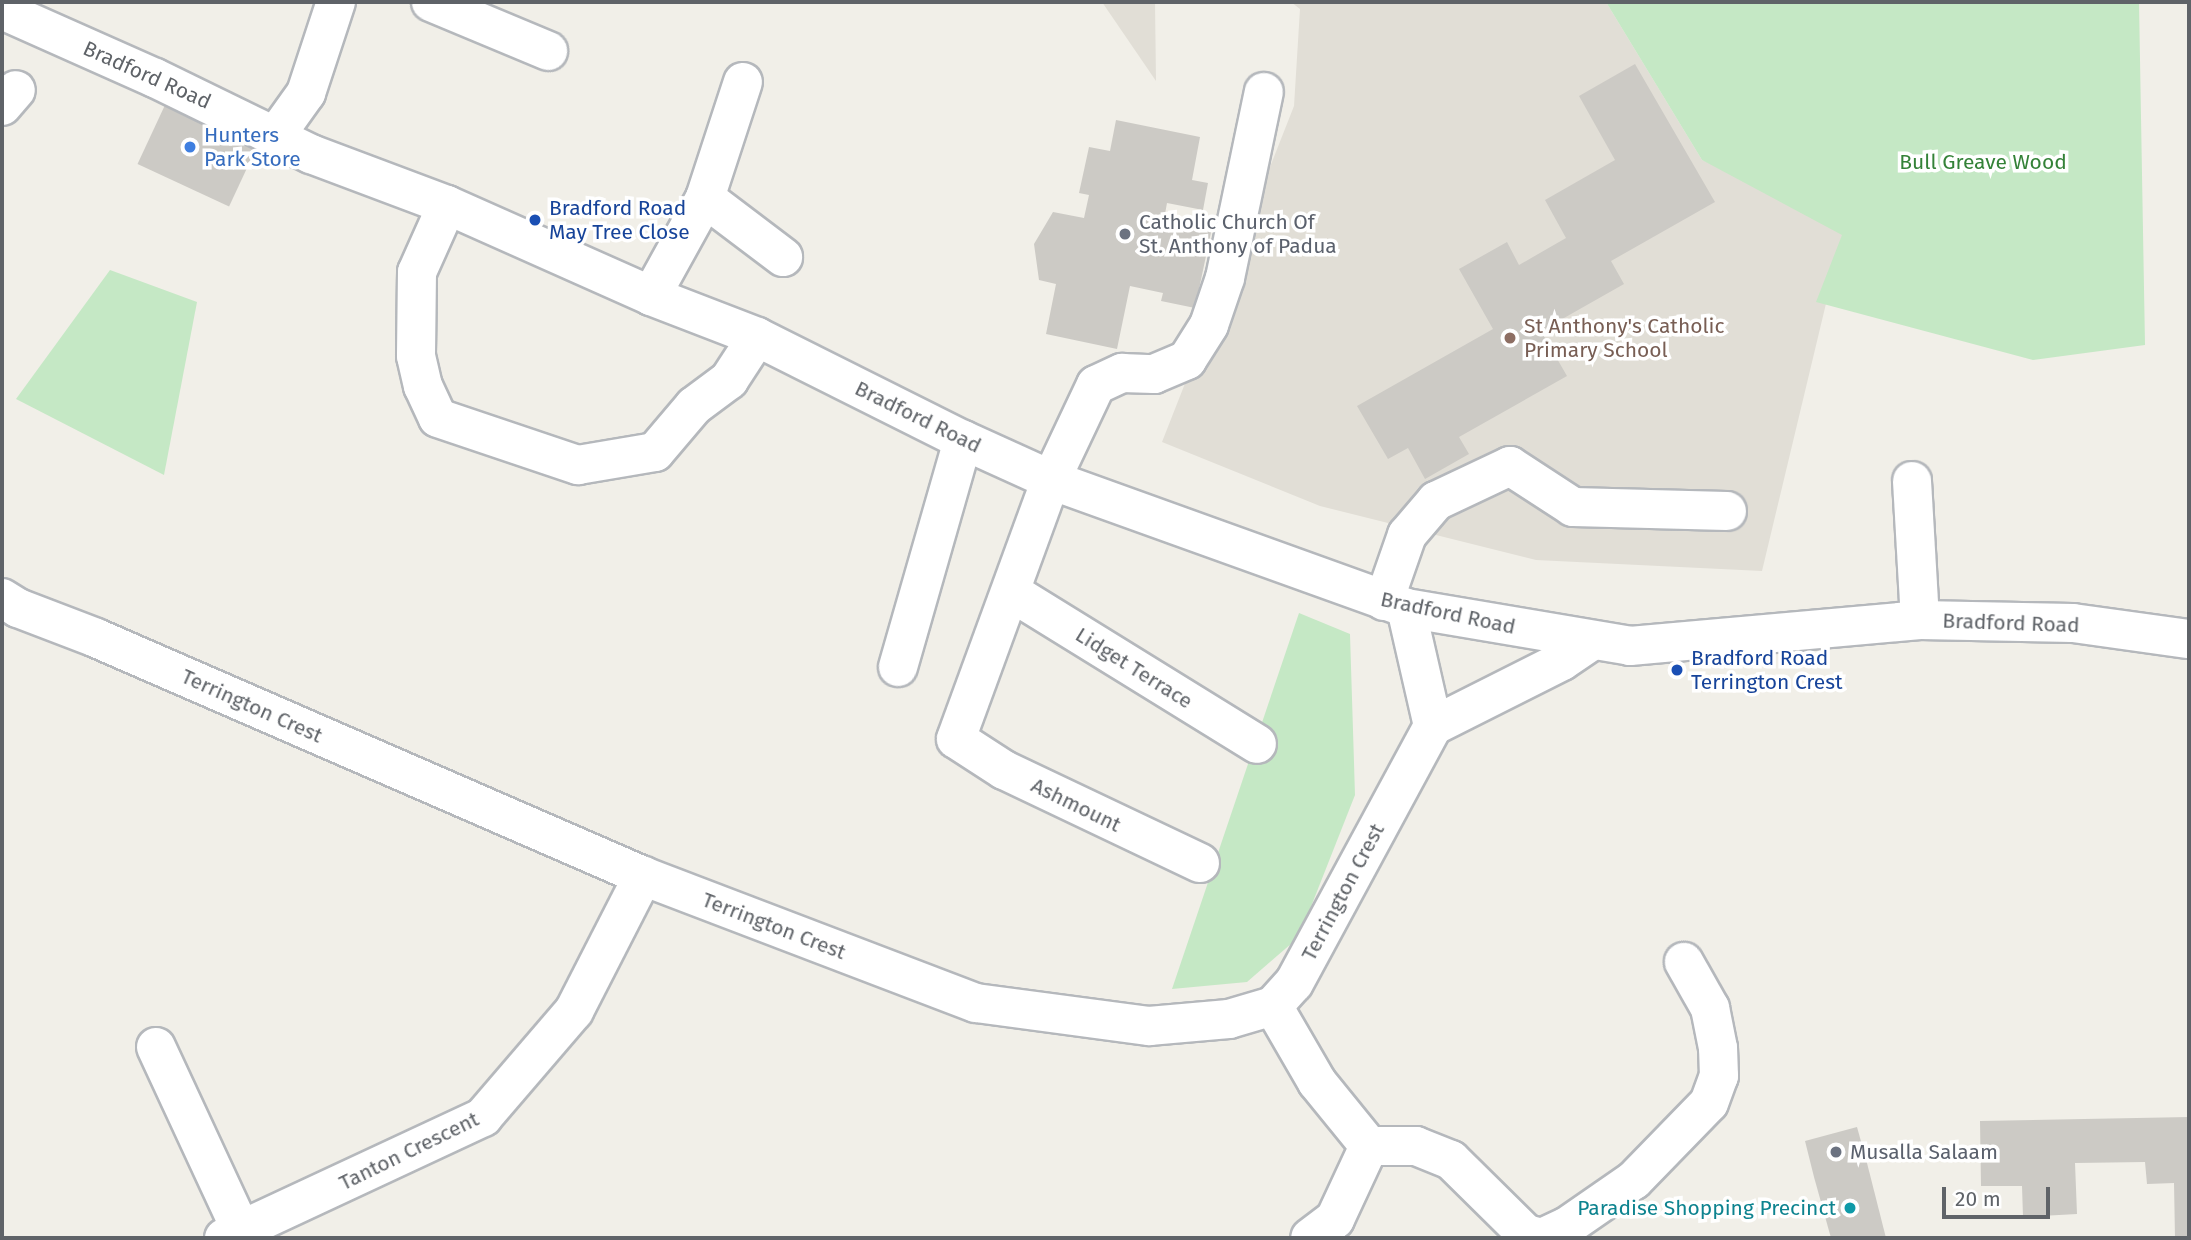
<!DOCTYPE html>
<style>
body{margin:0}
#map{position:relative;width:2191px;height:1240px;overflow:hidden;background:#f1efe8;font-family:"Fira Sans",sans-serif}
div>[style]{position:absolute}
.education>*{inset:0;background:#e1ded6}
.green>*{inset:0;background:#c5e8c5}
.building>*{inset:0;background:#cccac5;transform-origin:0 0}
.roads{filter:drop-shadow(2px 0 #b5b8bc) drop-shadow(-2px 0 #b5b8bc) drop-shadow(0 2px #b5b8bc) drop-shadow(0 -2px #b5b8bc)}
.minor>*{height:38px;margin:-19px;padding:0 19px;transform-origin:19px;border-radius:19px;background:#fff}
.dots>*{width:19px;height:19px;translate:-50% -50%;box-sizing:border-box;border:4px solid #fff;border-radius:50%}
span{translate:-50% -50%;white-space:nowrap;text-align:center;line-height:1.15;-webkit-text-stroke:7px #fff;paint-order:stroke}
.street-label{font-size:21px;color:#5f6368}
.shop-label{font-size:21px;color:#366cbe}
.left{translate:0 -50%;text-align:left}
.park-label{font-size:21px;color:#348238}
.transit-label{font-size:21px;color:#164399}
.worship-label{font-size:21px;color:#5b616d}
.education-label{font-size:21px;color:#785e54}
.culture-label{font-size:21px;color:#0d838f}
.right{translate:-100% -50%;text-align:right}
.frame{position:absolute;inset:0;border:4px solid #5f6368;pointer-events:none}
.scale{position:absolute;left:1942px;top:1187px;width:108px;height:32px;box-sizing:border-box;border:4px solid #5f6368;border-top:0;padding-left:9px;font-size:21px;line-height:24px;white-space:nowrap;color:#5f6368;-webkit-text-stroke:5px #fff;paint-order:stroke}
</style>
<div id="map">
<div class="education">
<div style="clip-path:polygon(1102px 2px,1155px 2px,1156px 81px)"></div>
<div style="clip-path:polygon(1291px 2px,1606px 2px,1702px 160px,1846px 220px,1762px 571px,1536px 560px,1320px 506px,1162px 442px,1294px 106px,1300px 9px)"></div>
</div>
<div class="green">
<div style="clip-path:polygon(1606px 2px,2139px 2px,2145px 345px,2033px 360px,1816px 302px,1842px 235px,1702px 160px)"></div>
<div style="clip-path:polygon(110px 270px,197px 302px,164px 475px,16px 399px)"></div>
<div style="clip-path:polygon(1299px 613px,1350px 634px,1355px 795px,1299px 937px,1247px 982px,1172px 989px)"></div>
</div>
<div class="building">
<div style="clip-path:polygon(1635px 64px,1715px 202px,1611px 261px,1624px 284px,1541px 331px,1567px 376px,1459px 437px,1469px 454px,1425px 479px,1408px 448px,1388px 459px,1357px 406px,1493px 329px,1459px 269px,1507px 242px,1519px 265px,1566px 238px,1545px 200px,1615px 160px,1579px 96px)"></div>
<div style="left:165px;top:105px;width:101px;height:65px;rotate:25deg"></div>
<div style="clip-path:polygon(1116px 120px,1200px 137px,1192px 180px,1208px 183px,1203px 210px,1167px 203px,1165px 214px,1213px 223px,1195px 308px,1161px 301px,1163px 293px,1130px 286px,1117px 349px,1046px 334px,1056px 284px,1039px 280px,1034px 244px,1053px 212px,1084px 218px,1089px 195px,1079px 193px,1089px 147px,1110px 151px)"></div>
<div style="clip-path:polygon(2189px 1117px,2189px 1238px,2175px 1238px,2174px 1183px,2147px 1184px,2145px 1162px,2075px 1163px,2077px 1214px,2023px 1217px,2022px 1186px,1981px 1186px,1980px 1121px)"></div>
<div style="clip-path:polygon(1857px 1127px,1867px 1163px,1886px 1238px,1831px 1238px,1814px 1177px,1805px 1141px)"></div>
</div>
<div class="roads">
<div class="minor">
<div style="left:431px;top:2px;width:127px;rotate:22.7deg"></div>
<div style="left:2px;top:10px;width:167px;rotate:24deg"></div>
<div style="left:155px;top:78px;width:174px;rotate:26deg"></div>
<div style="left:311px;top:154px;width:145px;rotate:20.6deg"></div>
<div style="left:447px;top:205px;width:223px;rotate:24deg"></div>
<div style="left:651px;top:296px;width:114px;rotate:21.1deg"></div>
<div style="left:757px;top:337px;width:230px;rotate:26.6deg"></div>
<div style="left:963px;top:440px;width:97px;rotate:24.4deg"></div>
<div style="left:1051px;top:480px;width:377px;rotate:19.8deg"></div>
<div style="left:1406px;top:608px;width:227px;rotate:9.6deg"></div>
<div style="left:1630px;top:646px;width:291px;rotate:-5.1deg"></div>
<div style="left:1920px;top:620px;width:153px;rotate:1.1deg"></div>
<div style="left:2073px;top:623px;width:117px;rotate:7.9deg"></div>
<div style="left:2px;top:106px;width:21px;rotate:-49deg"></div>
<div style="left:276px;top:135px;width:52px;rotate:-54.5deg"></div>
<div style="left:306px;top:93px;width:96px;rotate:-71.8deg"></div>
<div style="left:705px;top:198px;width:98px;rotate:37.1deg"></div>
<div style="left:447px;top:205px;width:73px;rotate:114.1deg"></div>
<div style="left:417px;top:272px;width:84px;rotate:90.7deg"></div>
<div style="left:416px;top:356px;width:31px;rotate:77deg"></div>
<div style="left:423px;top:386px;width:35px;rotate:65deg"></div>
<div style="left:438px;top:418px;width:148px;rotate:18.6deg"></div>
<div style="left:578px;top:465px;width:78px;rotate:-9.6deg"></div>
<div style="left:655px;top:452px;width:60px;rotate:-49.7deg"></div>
<div style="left:694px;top:406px;width:44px;rotate:-36.6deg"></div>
<div style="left:729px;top:380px;width:51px;rotate:-56.9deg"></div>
<div style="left:651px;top:296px;width:112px;rotate:-61.1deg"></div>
<div style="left:705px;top:198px;width:122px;rotate:-71.9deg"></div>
<div style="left:1912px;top:481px;width:139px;rotate:86.7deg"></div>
<div style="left:1011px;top:592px;width:289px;rotate:31.7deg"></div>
<div style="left:2px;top:598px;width:19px;rotate:32deg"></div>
<div style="left:18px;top:608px;width:84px;rotate:21deg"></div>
<div style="left:96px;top:638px;width:597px;rotate:23.51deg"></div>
<div style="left:643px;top:876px;width:356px;rotate:20.9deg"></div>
<div style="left:976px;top:1003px;width:175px;rotate:7.6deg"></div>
<div style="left:1149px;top:1026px;width:80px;rotate:-5deg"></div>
<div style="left:1229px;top:1019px;width:46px;rotate:-16.5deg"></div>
<div style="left:1273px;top:1006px;width:31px;rotate:-48deg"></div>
<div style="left:1294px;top:983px;width:292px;rotate:-61.6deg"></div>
<div style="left:1384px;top:601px;width:70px;rotate:-70.8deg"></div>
<div style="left:1407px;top:535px;width:45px;rotate:-49.5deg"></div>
<div style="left:1436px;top:501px;width:82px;rotate:-25.3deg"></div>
<div style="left:1510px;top:466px;width:75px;rotate:33.1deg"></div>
<div style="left:1573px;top:507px;width:154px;rotate:1.5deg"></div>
<div style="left:1406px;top:608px;width:121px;rotate:77.1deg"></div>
<div style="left:1433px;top:726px;width:144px;rotate:-26.7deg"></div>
<div style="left:1562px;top:661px;width:37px;rotate:-34deg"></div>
<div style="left:898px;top:667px;width:236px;rotate:-74deg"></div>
<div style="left:1200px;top:863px;width:217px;rotate:-154.6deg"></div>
<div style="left:1004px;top:770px;width:57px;rotate:-147.1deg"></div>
<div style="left:956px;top:739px;width:276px;rotate:-69.9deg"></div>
<div style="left:1051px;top:480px;width:105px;rotate:-64.7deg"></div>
<div style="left:1096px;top:385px;width:29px;rotate:-25deg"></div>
<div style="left:1122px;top:373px;width:32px;rotate:2deg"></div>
<div style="left:1154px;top:374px;width:36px;rotate:-23deg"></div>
<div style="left:1187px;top:360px;width:41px;rotate:-57.8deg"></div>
<div style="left:1209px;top:325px;width:50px;rotate:-71.2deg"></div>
<div style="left:1225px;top:278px;width:190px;rotate:-78.2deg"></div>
<div style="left:1273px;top:1006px;width:88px;rotate:59.9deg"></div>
<div style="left:1317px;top:1082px;width:82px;rotate:50.9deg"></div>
<div style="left:1369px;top:1146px;width:81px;rotate:115deg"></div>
<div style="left:1335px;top:1219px;width:31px;rotate:143deg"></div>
<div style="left:156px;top:1047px;width:202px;rotate:65.1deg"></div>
<div style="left:1369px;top:1146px;width:47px"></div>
<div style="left:1416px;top:1146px;width:38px;rotate:22deg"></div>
<div style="left:1451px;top:1160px;width:105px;rotate:44.6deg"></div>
<div style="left:1526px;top:1234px;width:16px;rotate:14deg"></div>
<div style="left:1542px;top:1238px;width:26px;rotate:-25deg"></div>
<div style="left:1566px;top:1227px;width:83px;rotate:-34.7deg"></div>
<div style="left:1634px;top:1180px;width:107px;rotate:-45.8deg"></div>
<div style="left:1709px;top:1103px;width:29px;rotate:-70deg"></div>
<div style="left:1719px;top:1076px;width:28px;rotate:-92deg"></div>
<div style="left:1718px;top:1048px;width:41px;rotate:-101.3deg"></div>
<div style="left:1710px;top:1008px;width:53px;rotate:-119.5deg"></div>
<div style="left:224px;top:1238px;width:286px;rotate:-25deg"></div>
<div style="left:483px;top:1117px;width:140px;rotate:-49.4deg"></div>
<div style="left:574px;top:1011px;width:152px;rotate:-62.9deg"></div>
</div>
</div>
<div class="dots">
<div style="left:190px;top:147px;background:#3f7fe0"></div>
<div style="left:535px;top:220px;background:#1a4fb4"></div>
<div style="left:1125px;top:234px;background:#6b7280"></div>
<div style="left:1510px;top:338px;background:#8d6e63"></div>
<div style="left:1677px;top:670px;background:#1a4fb4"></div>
<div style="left:1836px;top:1152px;background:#6b7280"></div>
<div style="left:1850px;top:1208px;background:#0f9aa8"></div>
</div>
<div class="street-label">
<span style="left:147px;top:75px;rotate:24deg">Bradford Road</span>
<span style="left:918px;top:417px;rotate:26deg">Bradford Road</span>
<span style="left:1448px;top:613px;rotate:12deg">Bradford Road</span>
<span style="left:2011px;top:623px;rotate:2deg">Bradford Road</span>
<span style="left:1134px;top:668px;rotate:32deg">Lidget Terrace</span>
<span style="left:252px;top:706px;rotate:24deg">Terrington Crest</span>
<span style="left:1076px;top:805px;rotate:26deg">Ashmount</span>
<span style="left:1343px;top:892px;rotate:-62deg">Terrington Crest</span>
<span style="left:774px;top:926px;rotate:21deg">Terrington Crest</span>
<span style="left:409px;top:1151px;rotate:-26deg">Tanton Crescent</span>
</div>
<div class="shop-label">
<span class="left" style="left:204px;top:147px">Hunters<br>Park Store</span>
</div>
<div class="park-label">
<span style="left:1983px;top:162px">Bull Greave Wood</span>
</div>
<div class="transit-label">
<span class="left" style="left:549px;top:220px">Bradford Road<br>May Tree Close</span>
<span class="left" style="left:1691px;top:670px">Bradford Road<br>Terrington Crest</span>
</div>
<div class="worship-label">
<span class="left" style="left:1139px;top:234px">Catholic Church Of<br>St. Anthony of Padua</span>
<span class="left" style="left:1850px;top:1152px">Musalla Salaam</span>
</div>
<div class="education-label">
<span class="left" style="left:1524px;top:338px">St Anthony's Catholic<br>Primary School</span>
</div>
<div class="culture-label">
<span class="right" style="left:1836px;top:1208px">Paradise Shopping Precinct</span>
</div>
<div class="frame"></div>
<div class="scale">20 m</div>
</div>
